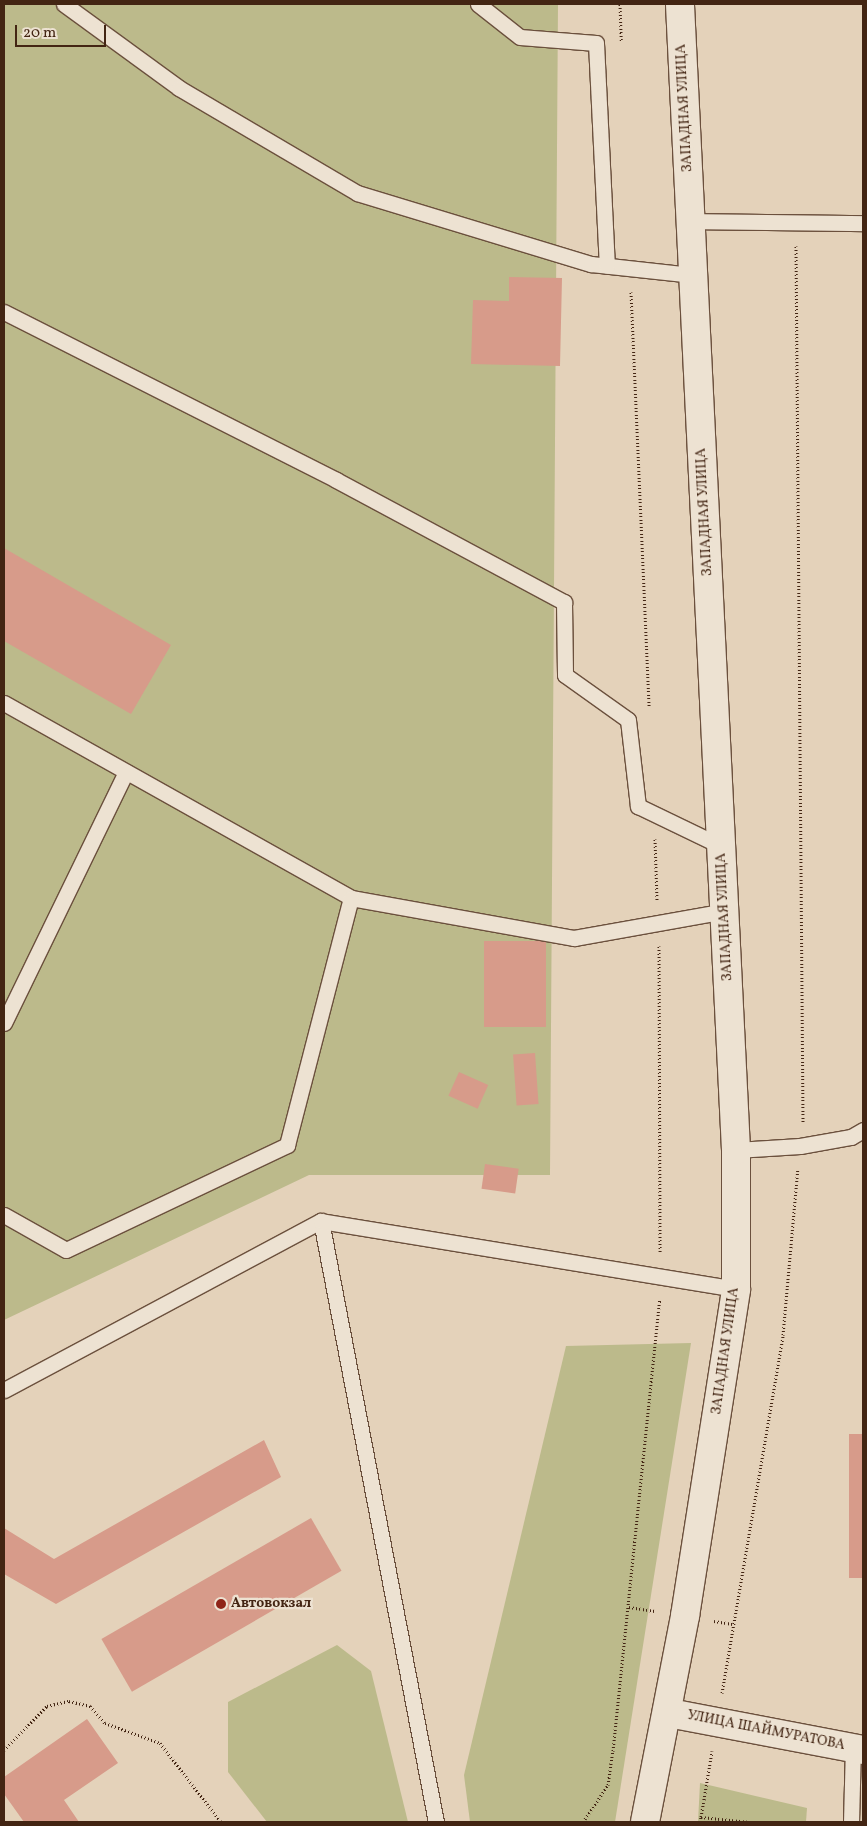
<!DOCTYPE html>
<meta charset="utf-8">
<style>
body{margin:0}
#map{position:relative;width:867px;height:1826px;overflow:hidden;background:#e4d2ba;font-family:Vollkorn,serif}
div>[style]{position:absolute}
.green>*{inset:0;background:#bcba8b}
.building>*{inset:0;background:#d79b8a;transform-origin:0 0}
.path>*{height:3px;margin-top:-1.5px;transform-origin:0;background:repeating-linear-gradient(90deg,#432513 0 1px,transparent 0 3.5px)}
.roads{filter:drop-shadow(1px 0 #6b503d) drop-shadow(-1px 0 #6b503d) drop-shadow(0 1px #6b503d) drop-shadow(0 -1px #6b503d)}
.service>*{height:15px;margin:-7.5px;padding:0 7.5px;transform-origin:7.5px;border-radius:7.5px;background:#ede2d2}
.secondary>*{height:28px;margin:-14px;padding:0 14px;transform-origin:14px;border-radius:14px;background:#ede2d2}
.dots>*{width:14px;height:14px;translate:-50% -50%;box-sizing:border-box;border:2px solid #ede2d2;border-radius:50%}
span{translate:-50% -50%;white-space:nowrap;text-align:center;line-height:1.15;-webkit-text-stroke:4.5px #ede2d2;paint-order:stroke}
.street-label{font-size:14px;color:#432513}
.poi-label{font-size:14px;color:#432513;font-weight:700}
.left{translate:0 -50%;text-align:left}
.frame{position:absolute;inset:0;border:5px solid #432513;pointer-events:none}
.scale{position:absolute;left:15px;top:25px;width:91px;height:22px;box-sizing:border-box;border:2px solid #432513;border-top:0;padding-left:6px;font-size:15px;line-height:18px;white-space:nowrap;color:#432513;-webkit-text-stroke:4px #ede2d2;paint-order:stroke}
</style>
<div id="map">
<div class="green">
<div style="clip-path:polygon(4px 4px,558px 4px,550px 1175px,309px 1175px,4px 1320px)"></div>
<div style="clip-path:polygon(691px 1343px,615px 1822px,470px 1822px,464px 1775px,566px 1346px)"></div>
<div style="clip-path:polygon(337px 1645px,371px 1671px,408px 1822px,267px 1822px,228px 1772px,228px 1702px)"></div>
<div style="clip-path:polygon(700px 1783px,807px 1808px,806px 1822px,698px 1822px)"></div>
</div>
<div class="building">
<div style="clip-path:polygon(509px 277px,562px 278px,560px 366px,471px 364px,473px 300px,509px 301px)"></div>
<div style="clip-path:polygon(4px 548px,171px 645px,131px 714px,4px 641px)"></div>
<div style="left:484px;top:941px;width:62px;height:86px"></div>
<div style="left:535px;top:1053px;width:51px;height:22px;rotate:86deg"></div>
<div style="left:459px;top:1072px;width:32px;height:26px;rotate:24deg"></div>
<div style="left:485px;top:1164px;width:34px;height:25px;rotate:8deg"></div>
<div style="left:849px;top:1434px;width:14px;height:144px"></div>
<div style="clip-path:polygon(264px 1440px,281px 1477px,56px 1604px,4px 1574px,4px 1528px,54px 1559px)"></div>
<div style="left:311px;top:1518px;width:61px;height:242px;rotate:60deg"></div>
<div style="clip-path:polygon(87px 1719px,118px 1763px,64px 1800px,79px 1822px,24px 1822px,4px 1794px,4px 1777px)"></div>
</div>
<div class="path">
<div style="left:620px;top:4px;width:37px;rotate:88deg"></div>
<div style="left:796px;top:246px;width:876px;rotate:89.54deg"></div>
<div style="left:631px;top:292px;width:416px;rotate:87.5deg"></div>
<div style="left:655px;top:839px;width:61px;rotate:88.1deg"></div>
<div style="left:659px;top:946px;width:306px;rotate:89.8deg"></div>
<div style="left:629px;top:1607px;width:26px;rotate:9deg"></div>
<div style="left:714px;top:1621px;width:19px;rotate:9deg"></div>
<div style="left:722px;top:1693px;width:363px;rotate:-80.3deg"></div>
<div style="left:783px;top:1335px;width:168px;rotate:-84.9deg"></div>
<div style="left:4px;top:1750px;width:62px;rotate:-45.7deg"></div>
<div style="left:47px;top:1706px;width:23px;rotate:-13deg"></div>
<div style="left:69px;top:1701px;width:22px;rotate:13deg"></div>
<div style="left:90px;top:1706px;width:23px;rotate:49deg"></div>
<div style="left:105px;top:1723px;width:59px;rotate:20deg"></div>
<div style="left:160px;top:1743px;width:100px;rotate:52.3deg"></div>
<div style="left:701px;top:1817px;width:67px;rotate:-80.5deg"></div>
<div style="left:583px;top:1822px;width:45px;rotate:-56deg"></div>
<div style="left:608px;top:1785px;width:34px;rotate:-82deg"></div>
<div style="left:613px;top:1751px;width:454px;rotate:-84.1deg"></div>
<div style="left:700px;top:1822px;width:5px;rotate:-79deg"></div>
<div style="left:701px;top:1817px;width:49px;rotate:5.8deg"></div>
</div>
<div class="roads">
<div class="service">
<div style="left:64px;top:4px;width:142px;rotate:36.1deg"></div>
<div style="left:179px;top:88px;width:207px;rotate:30.5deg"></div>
<div style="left:357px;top:193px;width:245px;rotate:16.9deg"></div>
<div style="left:591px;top:264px;width:103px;rotate:6.2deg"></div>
<div style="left:478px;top:4px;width:53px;rotate:38.2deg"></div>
<div style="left:520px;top:37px;width:76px;rotate:4.5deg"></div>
<div style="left:596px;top:43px;width:223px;rotate:87.2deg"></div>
<div style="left:690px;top:221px;width:173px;rotate:0.7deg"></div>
<div style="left:4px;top:312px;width:372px;rotate:26.8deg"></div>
<div style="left:336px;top:480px;width:259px;rotate:28.2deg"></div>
<div style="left:564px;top:602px;width:73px;rotate:89.2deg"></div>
<div style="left:565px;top:675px;width:77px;rotate:35.5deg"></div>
<div style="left:628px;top:720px;width:87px;rotate:83.4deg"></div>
<div style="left:638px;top:806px;width:92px;rotate:25.7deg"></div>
<div style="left:4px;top:703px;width:398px;rotate:29.3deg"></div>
<div style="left:351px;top:898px;width:227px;rotate:10.2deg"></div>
<div style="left:574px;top:938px;width:153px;rotate:-10.1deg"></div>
<div style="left:4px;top:1023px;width:279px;rotate:-64.1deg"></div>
<div style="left:736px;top:1150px;width:64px;rotate:-3.6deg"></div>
<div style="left:800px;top:1146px;width:52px;rotate:-10deg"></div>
<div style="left:851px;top:1137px;width:14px;rotate:-30deg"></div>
<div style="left:4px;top:1215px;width:71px;rotate:29.4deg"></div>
<div style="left:66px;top:1250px;width:245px;rotate:-25.4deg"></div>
<div style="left:287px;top:1145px;width:255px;rotate:-75.5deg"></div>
<div style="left:321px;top:1221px;width:612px;rotate:79.17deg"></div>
<div style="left:4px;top:1390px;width:359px;rotate:-28.1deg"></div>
<div style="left:321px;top:1221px;width:421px;rotate:9.3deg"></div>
<div style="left:851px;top:1822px;width:74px;rotate:-88.5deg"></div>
</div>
<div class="secondary">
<div style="left:669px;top:1713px;width:197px;rotate:10.8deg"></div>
<div style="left:645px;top:1822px;width:210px;rotate:-79deg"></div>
<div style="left:685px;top:1616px;width:331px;rotate:-81.1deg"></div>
<div style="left:736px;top:1289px;width:139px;rotate:-90deg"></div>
<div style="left:736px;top:1150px;width:1147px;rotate:-92.8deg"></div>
</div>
</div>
<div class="dots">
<div style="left:221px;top:1604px;background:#8f2418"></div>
</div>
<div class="street-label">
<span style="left:685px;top:108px;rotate:-93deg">ЗАПАДНАЯ УЛИЦА</span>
<span style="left:705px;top:512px;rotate:-93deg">ЗАПАДНАЯ УЛИЦА</span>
<span style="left:725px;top:917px;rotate:-93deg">ЗАПАДНАЯ УЛИЦА</span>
<span style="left:726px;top:1351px;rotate:-82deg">ЗАПАДНАЯ УЛИЦА</span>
<span style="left:766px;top:1731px;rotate:11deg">УЛИЦА ШАЙМУРАТОВА</span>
</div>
<div class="poi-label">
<span class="left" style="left:231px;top:1604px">Автовокзал</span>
</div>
<div class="frame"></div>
<div class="scale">20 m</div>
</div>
